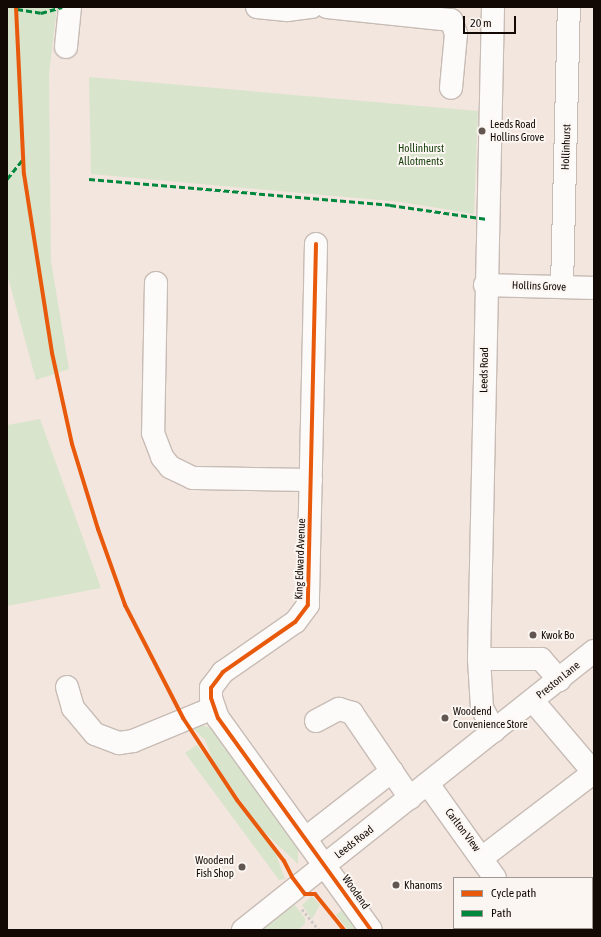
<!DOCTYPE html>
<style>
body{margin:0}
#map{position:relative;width:601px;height:937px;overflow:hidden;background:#f3e6de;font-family:"Asap Condensed",sans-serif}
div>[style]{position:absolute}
.green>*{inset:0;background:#d9e4cc}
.path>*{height:2.5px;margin-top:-1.25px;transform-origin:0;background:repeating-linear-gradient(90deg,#cfcac7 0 3px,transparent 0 5px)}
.roads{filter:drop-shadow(1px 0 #c7bcb5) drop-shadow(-1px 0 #c7bcb5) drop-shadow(0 1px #c7bcb5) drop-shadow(0 -1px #c7bcb5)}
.minor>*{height:22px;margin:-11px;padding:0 11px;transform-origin:11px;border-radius:11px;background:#fdfbfa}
.quiet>*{height:3px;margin-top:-1.5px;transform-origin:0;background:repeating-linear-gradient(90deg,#00873e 0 6px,transparent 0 9px)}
.cycleway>*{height:4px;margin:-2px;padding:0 2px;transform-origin:2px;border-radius:2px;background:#e8590c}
.dots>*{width:11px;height:11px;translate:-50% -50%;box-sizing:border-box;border:2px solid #fcf6f2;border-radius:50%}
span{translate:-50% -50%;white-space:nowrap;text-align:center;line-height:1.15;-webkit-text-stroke:4px #fcf6f2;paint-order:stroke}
.poi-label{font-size:11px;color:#120904}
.left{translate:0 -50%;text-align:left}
.right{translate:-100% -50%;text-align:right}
.street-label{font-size:11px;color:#120904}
.park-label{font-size:11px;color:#17410d}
.frame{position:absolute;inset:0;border:8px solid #120904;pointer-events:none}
.legend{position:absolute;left:453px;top:877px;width:140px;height:52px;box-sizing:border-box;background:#fcf6f2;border:1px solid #9e9793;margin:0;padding:5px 7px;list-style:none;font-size:12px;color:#120904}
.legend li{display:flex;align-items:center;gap:8px;height:20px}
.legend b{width:20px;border:1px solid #9e9793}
.scale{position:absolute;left:463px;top:16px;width:53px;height:18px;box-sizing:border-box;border:2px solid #120904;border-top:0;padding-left:5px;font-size:12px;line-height:14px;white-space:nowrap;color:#120904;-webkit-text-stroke:3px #fcf6f2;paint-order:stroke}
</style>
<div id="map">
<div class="green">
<div style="clip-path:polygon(7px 7px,57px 7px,49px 74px,51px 261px,69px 369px,36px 380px,7px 274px)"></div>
<div style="clip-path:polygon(89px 77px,478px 111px,474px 214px,401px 202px,91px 174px)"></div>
<div style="clip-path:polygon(40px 419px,101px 588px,7px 606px,7px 425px)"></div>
<div style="clip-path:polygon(199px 724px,213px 729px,298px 848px,298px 864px,260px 828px,214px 763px,205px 740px,191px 726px)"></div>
<div style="clip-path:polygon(197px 745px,275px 852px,285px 879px,279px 880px,185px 753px)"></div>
<div style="clip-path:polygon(312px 896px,320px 905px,312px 919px,302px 905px)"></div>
<div style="clip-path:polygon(294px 904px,305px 918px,305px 924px,298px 930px,261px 930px)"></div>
<div style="clip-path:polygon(345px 907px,362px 930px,348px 930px,336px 915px)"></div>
</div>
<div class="path">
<div style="left:302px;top:909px;width:27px;rotate:51deg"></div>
</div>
<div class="roads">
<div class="minor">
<div style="left:257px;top:7px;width:30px;rotate:6deg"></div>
<div style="left:287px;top:10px;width:25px;rotate:-7deg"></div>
<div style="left:327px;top:7px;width:125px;rotate:6deg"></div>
<div style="left:451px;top:20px;width:15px;rotate:70deg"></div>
<div style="left:456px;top:34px;width:54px;rotate:95.3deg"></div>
<div style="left:493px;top:7px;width:652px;rotate:91.23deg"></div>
<div style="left:479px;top:659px;width:49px;rotate:86.5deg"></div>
<div style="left:482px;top:708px;width:26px;rotate:62deg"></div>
<div style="left:66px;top:47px;width:40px;rotate:-84.3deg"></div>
<div style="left:316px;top:244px;width:361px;rotate:91.3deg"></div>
<div style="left:308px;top:605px;width:21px;rotate:127deg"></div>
<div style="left:295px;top:622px;width:88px;rotate:145.2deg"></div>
<div style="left:223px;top:672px;width:20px;rotate:127deg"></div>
<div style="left:211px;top:688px;width:10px;rotate:90deg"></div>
<div style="left:211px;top:698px;width:21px;rotate:71deg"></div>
<div style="left:218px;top:718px;width:261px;rotate:54.2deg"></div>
<div style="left:156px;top:283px;width:150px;rotate:91.1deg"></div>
<div style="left:153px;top:433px;width:26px;rotate:69deg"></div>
<div style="left:162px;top:457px;width:13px;rotate:51deg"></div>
<div style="left:170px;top:467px;width:25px;rotate:26deg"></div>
<div style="left:193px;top:478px;width:118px;rotate:1deg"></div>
<div style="left:485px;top:285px;width:109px;rotate:1.6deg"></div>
<div style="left:562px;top:287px;width:280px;rotate:-88.6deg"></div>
<div style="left:479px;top:659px;width:62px"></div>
<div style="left:541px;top:659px;width:28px;rotate:49deg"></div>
<div style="left:67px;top:687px;width:22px;rotate:74deg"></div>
<div style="left:73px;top:708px;width:34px;rotate:50deg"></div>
<div style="left:95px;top:734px;width:26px;rotate:21deg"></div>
<div style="left:119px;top:743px;width:14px;rotate:-8deg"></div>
<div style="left:133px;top:741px;width:87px;rotate:-22.4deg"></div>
<div style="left:533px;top:701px;width:94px;rotate:49.7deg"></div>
<div style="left:316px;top:721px;width:26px;rotate:-28deg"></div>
<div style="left:339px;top:709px;width:14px;rotate:17deg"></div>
<div style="left:352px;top:713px;width:103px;rotate:55.7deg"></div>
<div style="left:428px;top:784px;width:115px;rotate:54.5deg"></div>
<div style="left:306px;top:838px;width:109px;rotate:-37.9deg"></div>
<div style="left:483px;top:857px;width:140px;rotate:-37.4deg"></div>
<div style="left:519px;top:928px;width:2px;rotate:63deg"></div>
<div style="left:243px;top:930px;width:448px;rotate:-38.5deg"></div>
</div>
</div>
<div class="quiet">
<div style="left:17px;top:9px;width:24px;rotate:9deg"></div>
<div style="left:41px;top:13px;width:22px;rotate:-16deg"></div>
<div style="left:7px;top:179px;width:27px;rotate:-51deg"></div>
<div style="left:89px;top:179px;width:302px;rotate:4.9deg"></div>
<div style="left:390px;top:205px;width:98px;rotate:8.2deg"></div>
</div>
<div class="cycleway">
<div style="left:16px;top:7px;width:167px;rotate:87.3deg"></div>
<div style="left:24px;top:174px;width:181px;rotate:81.1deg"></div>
<div style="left:52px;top:353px;width:93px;rotate:77.6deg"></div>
<div style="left:72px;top:444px;width:89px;rotate:73deg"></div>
<div style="left:98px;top:529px;width:81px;rotate:70.4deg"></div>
<div style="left:125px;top:605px;width:127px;rotate:62.8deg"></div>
<div style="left:183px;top:718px;width:98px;rotate:56.6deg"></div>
<div style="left:237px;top:800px;width:77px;rotate:52.4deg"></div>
<div style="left:284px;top:861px;width:18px;rotate:63deg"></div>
<div style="left:292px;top:877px;width:21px;rotate:53deg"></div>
<div style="left:305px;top:894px;width:10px"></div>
<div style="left:315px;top:894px;width:46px;rotate:51.1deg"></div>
<div style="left:316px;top:244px;width:361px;rotate:91.3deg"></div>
<div style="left:308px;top:605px;width:21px;rotate:127deg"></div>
<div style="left:295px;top:622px;width:88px;rotate:145.2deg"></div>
<div style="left:223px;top:672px;width:20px;rotate:127deg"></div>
<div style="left:211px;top:688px;width:10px;rotate:90deg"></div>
<div style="left:211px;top:698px;width:21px;rotate:71deg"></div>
<div style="left:218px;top:718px;width:261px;rotate:54.2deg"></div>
</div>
<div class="dots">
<div style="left:482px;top:131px;background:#615650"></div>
<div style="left:533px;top:635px;background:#615650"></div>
<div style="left:445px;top:718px;background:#615650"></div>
<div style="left:242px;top:867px;background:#615650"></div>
<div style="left:396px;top:885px;background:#615650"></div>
</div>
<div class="poi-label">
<span class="left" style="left:490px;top:131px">Leeds Road<br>Hollins Grove</span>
<span class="left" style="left:541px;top:635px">Kwok Bo</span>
<span class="left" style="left:453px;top:718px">Woodend<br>Convenience Store</span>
<span class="right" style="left:234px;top:867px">Woodend<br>Fish Shop</span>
<span class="left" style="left:404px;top:885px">Khanoms</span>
</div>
<div class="street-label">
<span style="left:566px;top:147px;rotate:-88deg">Hollinhurst</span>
<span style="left:539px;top:286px;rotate:2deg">Hollins Grove</span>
<span style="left:484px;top:370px;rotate:-89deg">Leeds Road</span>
<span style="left:300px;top:559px;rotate:-88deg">King Edward Avenue</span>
<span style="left:558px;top:680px;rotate:-39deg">Preston Lane</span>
<span style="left:463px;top:830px;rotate:53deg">Carlton View</span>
<span style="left:354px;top:842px;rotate:-38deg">Leeds Road</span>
<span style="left:356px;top:892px;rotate:55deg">Woodend</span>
</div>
<div class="park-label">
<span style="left:421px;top:155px">Hollinhurst<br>Allotments</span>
</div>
<div class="frame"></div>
<ul class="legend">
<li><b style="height:5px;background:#e8590c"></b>Cycle path</li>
<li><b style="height:5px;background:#00873e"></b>Path</li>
</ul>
<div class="scale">20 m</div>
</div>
